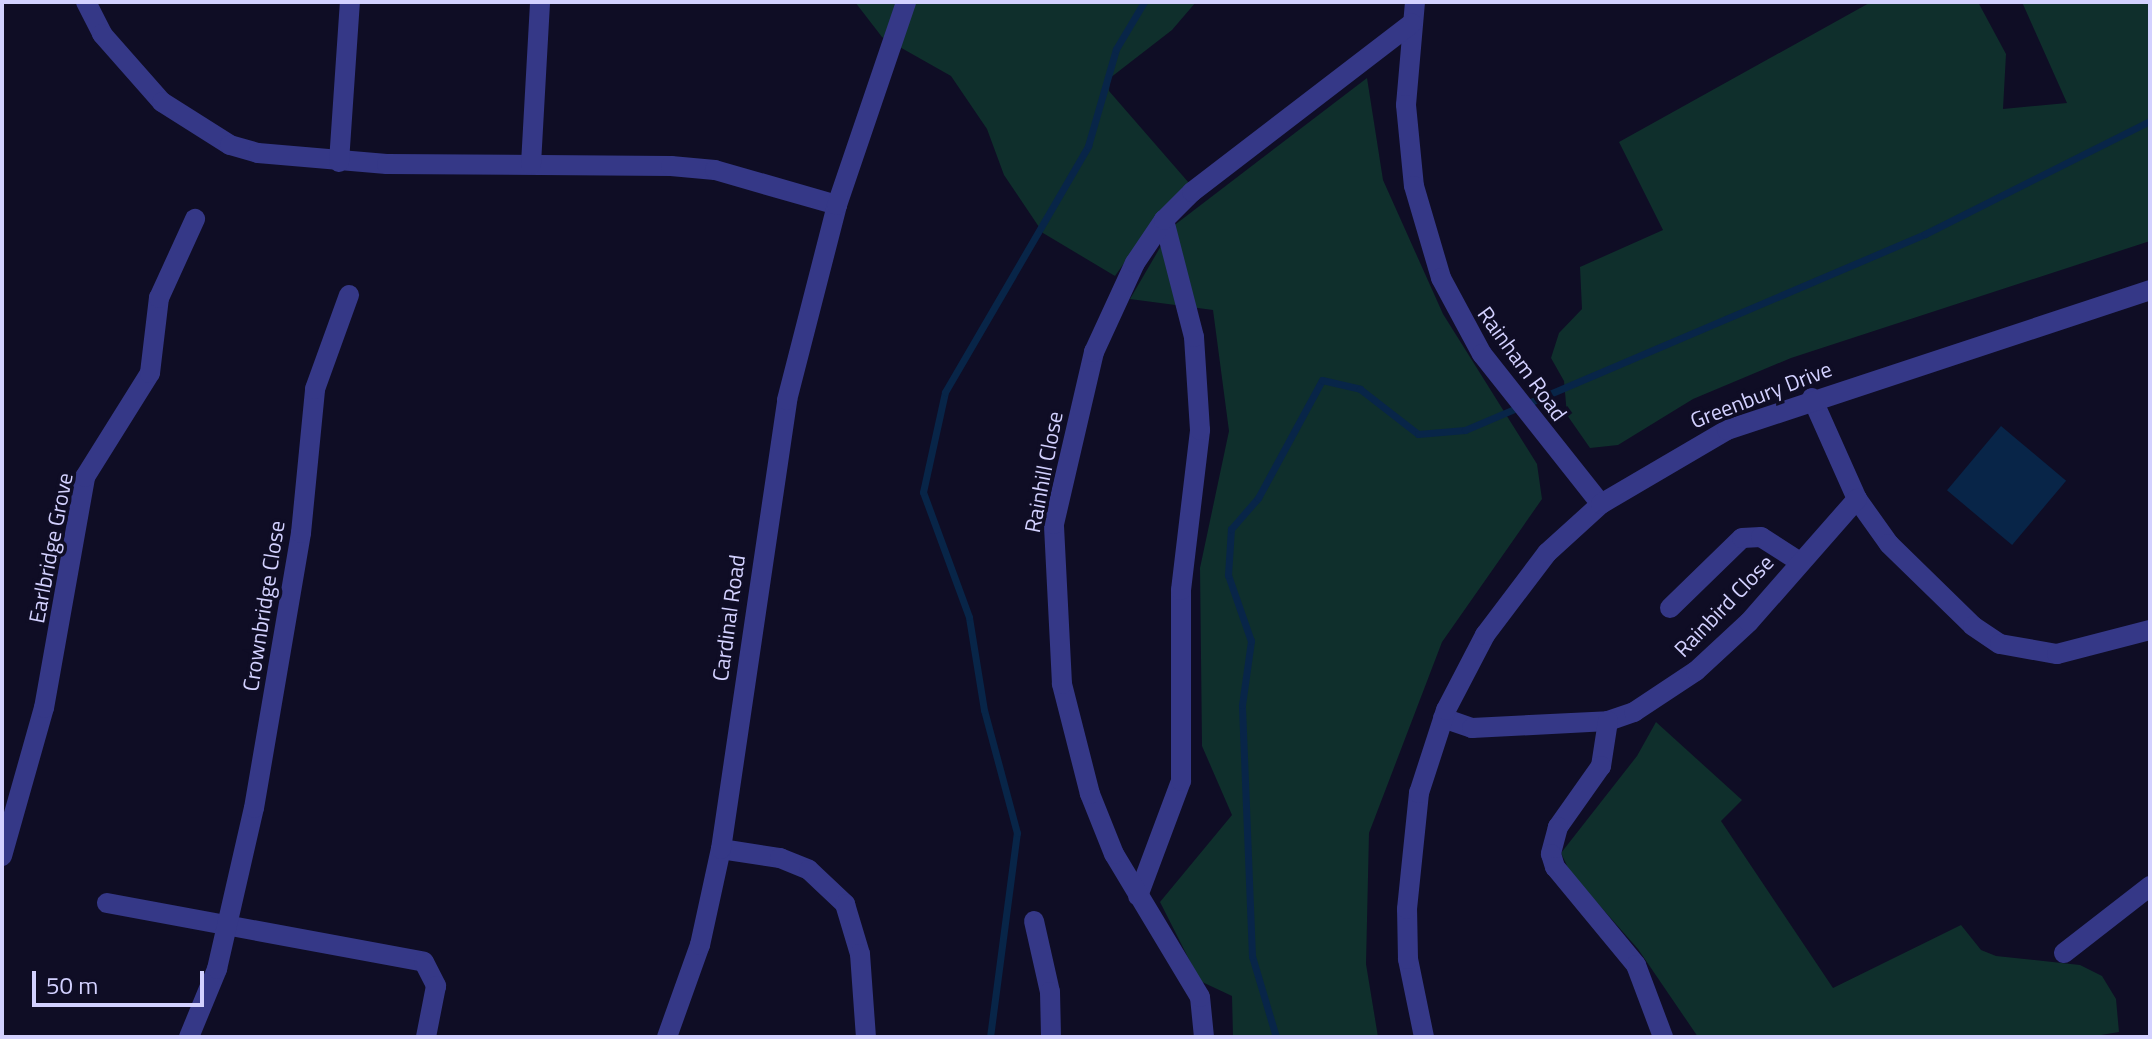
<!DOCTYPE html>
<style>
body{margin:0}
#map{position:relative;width:2152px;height:1039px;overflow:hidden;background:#0f0d25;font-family:"Titillium Web",sans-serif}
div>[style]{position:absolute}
.green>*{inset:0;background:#0f2f2c}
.water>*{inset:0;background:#082548;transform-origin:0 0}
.stream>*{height:7px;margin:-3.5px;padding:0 3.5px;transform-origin:3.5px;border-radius:3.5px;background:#082548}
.street>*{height:20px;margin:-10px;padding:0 10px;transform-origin:10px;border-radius:10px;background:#353887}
span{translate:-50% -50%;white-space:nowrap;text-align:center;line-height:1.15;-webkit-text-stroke:7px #0f0d25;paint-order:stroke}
.street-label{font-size:22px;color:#d3d1ff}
.frame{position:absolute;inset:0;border:4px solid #d3d1ff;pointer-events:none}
.scale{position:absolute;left:32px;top:971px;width:172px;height:36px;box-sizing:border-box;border:4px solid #d3d1ff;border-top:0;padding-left:10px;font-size:24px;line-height:28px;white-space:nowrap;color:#d3d1ff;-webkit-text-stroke:6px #0f0d25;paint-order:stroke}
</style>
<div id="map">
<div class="green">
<div style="clip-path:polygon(855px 2px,1196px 2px,1172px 30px,1110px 78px,1109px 91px,1189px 183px,1160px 212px,1115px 276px,1043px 233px,1004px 175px,987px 129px,951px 76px,882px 37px)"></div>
<div style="clip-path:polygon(1871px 2px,1978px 2px,2006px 54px,2003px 109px,2067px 103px,2022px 2px,2150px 2px,2150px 241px,1791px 358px,1693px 399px,1618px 445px,1590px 448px,1567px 415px,1564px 381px,1551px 358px,1559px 333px,1582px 309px,1580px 267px,1663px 230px,1619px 142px)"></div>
<div style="clip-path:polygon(1367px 78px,1383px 180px,1443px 314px,1537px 464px,1542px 499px,1442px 642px,1369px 833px,1366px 964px,1378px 1037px,1233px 1037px,1232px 996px,1200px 981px,1160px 902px,1232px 815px,1202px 746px,1200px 568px,1229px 431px,1213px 310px,1130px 299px,1172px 227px)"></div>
<div style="clip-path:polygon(1656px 722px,1742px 800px,1721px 821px,1833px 988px,1961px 925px,1981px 950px,1996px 956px,2080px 965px,2102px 976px,2116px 999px,2119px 1032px,2089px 1037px,1698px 1037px,1638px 949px,1570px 872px,1561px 853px,1637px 756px)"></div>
</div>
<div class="water">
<div style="left:2001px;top:426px;width:85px;height:84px;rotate:40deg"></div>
</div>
<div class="stream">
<div style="left:990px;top:1037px;width:206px;rotate:-82.5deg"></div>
<div style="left:1017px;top:833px;width:127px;rotate:-105deg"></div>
<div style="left:984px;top:710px;width:94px;rotate:-99.2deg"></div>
<div style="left:969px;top:617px;width:133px;rotate:-110.2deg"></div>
<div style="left:923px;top:492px;width:102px;rotate:-77.6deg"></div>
<div style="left:945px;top:392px;width:285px;rotate:-59.8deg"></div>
<div style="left:1088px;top:146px;width:101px;rotate:-73.9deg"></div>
<div style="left:1116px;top:49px;width:55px;rotate:-59.2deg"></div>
<div style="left:1276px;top:1037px;width:84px;rotate:-106.5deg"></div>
<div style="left:1252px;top:956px;width:251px;rotate:-92.3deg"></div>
<div style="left:1242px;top:705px;width:65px;rotate:-82deg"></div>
<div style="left:1251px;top:641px;width:70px;rotate:-109.2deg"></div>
<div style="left:1228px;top:575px;width:46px;rotate:-86.3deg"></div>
<div style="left:1231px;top:529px;width:41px;rotate:-48.9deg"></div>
<div style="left:1258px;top:498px;width:134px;rotate:-61.5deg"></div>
<div style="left:1322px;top:380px;width:39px;rotate:13deg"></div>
<div style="left:1360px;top:389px;width:73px;rotate:37.8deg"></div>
<div style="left:1418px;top:434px;width:47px;rotate:-4.9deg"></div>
<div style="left:1465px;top:430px;width:500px;rotate:-23.08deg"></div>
<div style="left:1925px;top:234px;width:252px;rotate:-26.7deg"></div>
</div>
<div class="street">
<div style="left:86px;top:2px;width:36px;rotate:63deg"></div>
<div style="left:102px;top:34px;width:91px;rotate:48.6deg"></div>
<div style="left:162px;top:102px;width:80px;rotate:32.3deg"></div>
<div style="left:230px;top:145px;width:29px;rotate:16deg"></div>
<div style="left:258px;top:153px;width:129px;rotate:4.9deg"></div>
<div style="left:387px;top:164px;width:284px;rotate:0.4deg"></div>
<div style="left:671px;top:166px;width:44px;rotate:5.2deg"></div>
<div style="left:715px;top:170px;width:127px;rotate:16deg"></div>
<div style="left:1415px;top:2px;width:103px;rotate:95deg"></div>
<div style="left:1406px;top:105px;width:81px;rotate:84.4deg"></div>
<div style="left:1414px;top:186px;width:96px;rotate:73.6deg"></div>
<div style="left:1441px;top:278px;width:86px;rotate:61.7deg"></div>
<div style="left:1482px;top:354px;width:191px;rotate:51.6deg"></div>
<div style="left:339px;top:162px;width:160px;rotate:-86.1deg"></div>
<div style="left:531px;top:164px;width:162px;rotate:-86.8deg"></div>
<div style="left:1812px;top:398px;width:111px;rotate:66deg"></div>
<div style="left:1857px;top:499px;width:55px;rotate:54.6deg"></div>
<div style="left:1889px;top:544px;width:117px;rotate:44.3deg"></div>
<div style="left:1973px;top:626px;width:32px;rotate:34deg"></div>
<div style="left:2000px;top:644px;width:58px;rotate:10deg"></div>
<div style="left:2057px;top:654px;width:96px;rotate:-14.5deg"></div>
<div style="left:1670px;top:608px;width:100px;rotate:-44.2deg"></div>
<div style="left:1742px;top:538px;width:19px;rotate:-3deg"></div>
<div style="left:1761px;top:537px;width:46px;rotate:32.7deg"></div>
<div style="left:1443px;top:718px;width:31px;rotate:19deg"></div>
<div style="left:1472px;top:728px;width:136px;rotate:-2.9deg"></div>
<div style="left:1608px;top:721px;width:28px;rotate:-19deg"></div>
<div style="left:1634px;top:712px;width:74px;rotate:-33.5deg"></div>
<div style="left:1696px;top:671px;width:72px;rotate:-42.8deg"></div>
<div style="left:1749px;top:622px;width:164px;rotate:-48.7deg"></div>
<div style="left:1608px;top:721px;width:46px;rotate:98.8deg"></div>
<div style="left:1601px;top:766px;width:75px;rotate:125.2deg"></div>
<div style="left:1558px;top:827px;width:28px;rotate:105deg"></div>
<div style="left:1551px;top:854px;width:14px;rotate:73deg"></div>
<div style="left:1555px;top:867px;width:127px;rotate:50.4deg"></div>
<div style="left:1636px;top:965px;width:77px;rotate:69.4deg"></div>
<div style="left:721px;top:849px;width:60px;rotate:8.7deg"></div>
<div style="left:780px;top:858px;width:31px;rotate:22deg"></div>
<div style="left:809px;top:870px;width:50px;rotate:43.4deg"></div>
<div style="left:845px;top:904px;width:52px;rotate:73.3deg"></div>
<div style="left:860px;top:954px;width:83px;rotate:85.9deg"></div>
<div style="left:2px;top:856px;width:154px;rotate:-74.2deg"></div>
<div style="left:44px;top:708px;width:235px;rotate:-79.9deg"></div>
<div style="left:85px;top:477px;width:123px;rotate:-58deg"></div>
<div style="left:150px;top:373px;width:76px;rotate:-83.2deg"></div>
<div style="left:159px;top:298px;width:87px;rotate:-65.5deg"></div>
<div style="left:1138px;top:896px;width:123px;rotate:-69.5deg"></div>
<div style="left:1181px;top:781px;width:191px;rotate:-90deg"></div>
<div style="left:1181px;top:590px;width:161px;rotate:-83.2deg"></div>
<div style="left:1200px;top:430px;width:93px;rotate:-93.7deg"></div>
<div style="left:1194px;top:337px;width:121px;rotate:-104.4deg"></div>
<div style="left:107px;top:903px;width:322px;rotate:10.5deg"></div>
<div style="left:424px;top:962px;width:27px;rotate:63deg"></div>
<div style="left:436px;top:986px;width:52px;rotate:101.1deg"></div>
<div style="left:1034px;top:921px;width:73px;rotate:77.3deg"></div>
<div style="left:1050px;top:992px;width:45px;rotate:88.7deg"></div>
<div style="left:2064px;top:953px;width:109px;rotate:-37.9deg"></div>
<div style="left:189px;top:1037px;width:74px;rotate:-67.6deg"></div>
<div style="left:217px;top:969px;width:165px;rotate:-77.1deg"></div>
<div style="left:254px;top:808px;width:279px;rotate:-80.3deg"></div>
<div style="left:301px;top:533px;width:145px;rotate:-84.4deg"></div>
<div style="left:315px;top:389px;width:100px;rotate:-70.1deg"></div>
<div style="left:667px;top:1037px;width:98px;rotate:-70.3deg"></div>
<div style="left:700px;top:945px;width:98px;rotate:-77.7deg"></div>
<div style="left:721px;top:849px;width:454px;rotate:-81.6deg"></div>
<div style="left:787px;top:400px;width:201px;rotate:-75.6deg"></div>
<div style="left:837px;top:205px;width:214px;rotate:-71.2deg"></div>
<div style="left:1204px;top:1037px;width:40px;rotate:-95.7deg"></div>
<div style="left:1200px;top:997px;width:167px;rotate:-121deg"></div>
<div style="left:1114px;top:854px;width:65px;rotate:-111.8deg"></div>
<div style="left:1090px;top:794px;width:114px;rotate:-104.3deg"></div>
<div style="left:1062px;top:684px;width:160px;rotate:-92.9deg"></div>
<div style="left:1054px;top:524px;width:177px;rotate:-76.9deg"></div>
<div style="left:1094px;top:352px;width:98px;rotate:-65.3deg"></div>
<div style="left:1135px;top:263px;width:52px;rotate:-56deg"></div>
<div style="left:1164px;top:220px;width:40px;rotate:-45deg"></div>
<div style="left:1192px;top:192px;width:277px;rotate:-37.5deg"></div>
<div style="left:1424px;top:1037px;width:80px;rotate:-101.6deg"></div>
<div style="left:1408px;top:959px;width:50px;rotate:-91.1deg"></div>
<div style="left:1407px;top:909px;width:117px;rotate:-84.1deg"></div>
<div style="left:1419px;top:793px;width:87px;rotate:-72deg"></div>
<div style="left:1446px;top:710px;width:85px;rotate:-62.5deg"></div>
<div style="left:1485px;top:635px;width:103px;rotate:-52.9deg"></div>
<div style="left:1547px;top:553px;width:73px;rotate:-42.2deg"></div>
<div style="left:1601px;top:504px;width:146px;rotate:-30.4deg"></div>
<div style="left:1727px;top:430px;width:446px;rotate:-18.3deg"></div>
</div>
<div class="street-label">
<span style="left:1522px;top:364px;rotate:54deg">Rainham Road</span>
<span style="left:1761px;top:395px;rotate:-21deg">Greenbury Drive</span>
<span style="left:1044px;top:472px;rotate:-79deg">Rainhill Close</span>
<span style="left:51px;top:548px;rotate:-79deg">Earlbridge Grove</span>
<span style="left:264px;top:606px;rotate:-81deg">Crownbridge Close</span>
<span style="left:1724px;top:606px;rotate:-46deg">Rainbird Close</span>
<span style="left:729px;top:618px;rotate:-82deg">Cardinal Road</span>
</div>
<div class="frame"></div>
<div class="scale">50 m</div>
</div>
